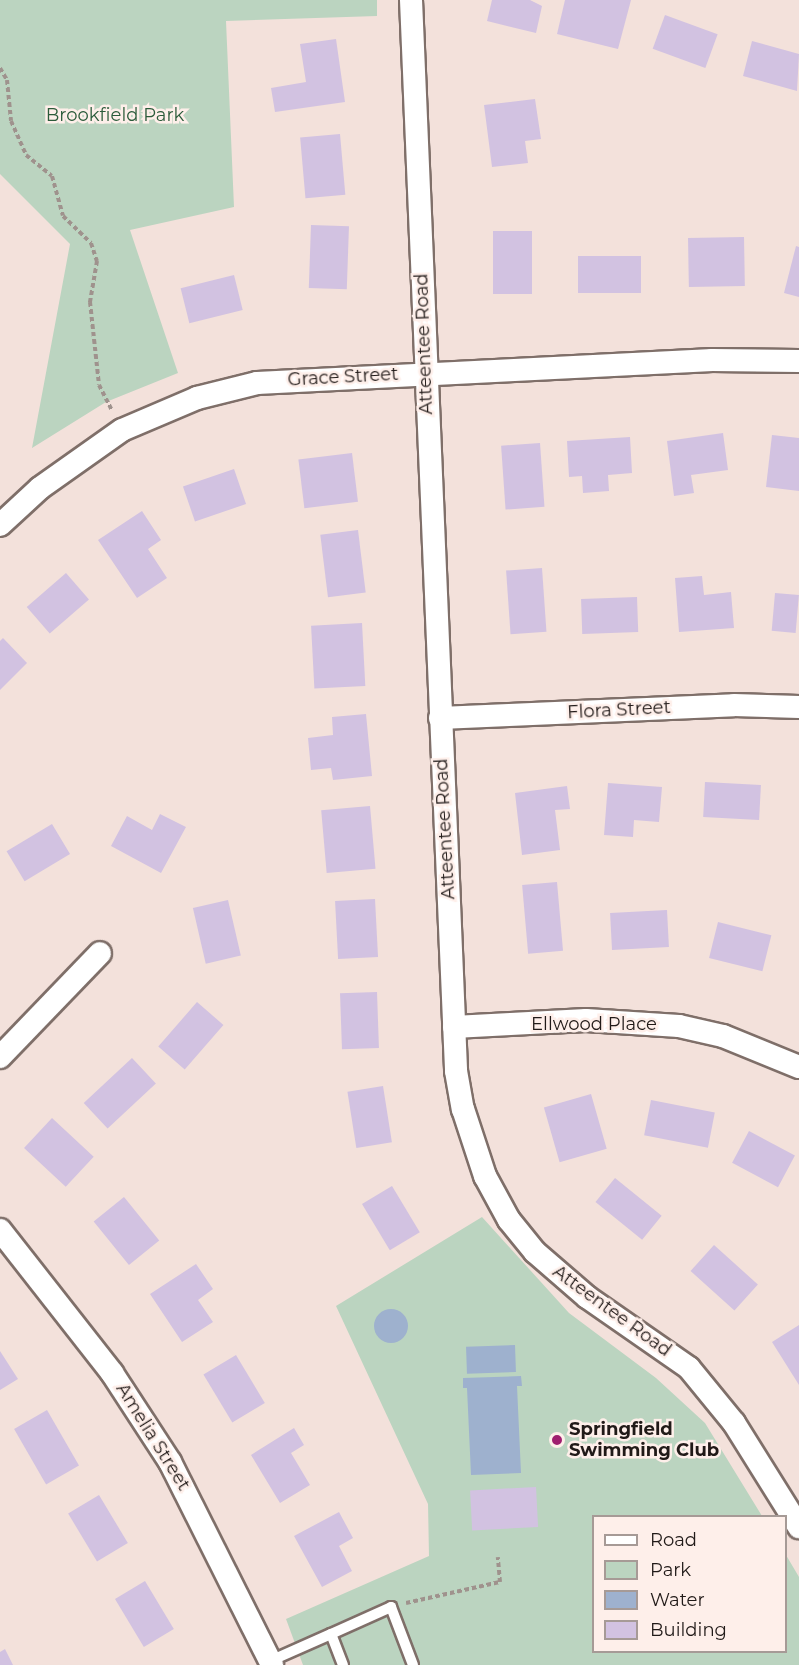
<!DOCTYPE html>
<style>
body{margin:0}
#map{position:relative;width:799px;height:1665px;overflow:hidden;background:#f3e1db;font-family:Montserrat,sans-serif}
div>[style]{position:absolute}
.green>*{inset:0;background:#bbd4c0}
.water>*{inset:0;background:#9eb1ce;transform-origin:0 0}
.round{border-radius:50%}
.building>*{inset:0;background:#d2c2e1;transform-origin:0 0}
.path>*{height:4px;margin-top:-2px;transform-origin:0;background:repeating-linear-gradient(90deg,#9f928d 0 4.5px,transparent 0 7.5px)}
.roads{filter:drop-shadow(2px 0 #7f6f69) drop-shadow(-2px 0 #7f6f69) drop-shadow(0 2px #7f6f69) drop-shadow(0 -2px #7f6f69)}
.lane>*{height:10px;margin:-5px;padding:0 5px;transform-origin:5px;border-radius:5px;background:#fff}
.street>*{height:22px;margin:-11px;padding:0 11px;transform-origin:11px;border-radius:11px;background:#fff}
.dots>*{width:16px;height:16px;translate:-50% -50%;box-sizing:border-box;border:3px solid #feefea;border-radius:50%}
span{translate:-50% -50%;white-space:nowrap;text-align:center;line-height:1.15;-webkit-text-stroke:5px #feefea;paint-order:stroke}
.park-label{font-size:18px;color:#2b5b3a}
.street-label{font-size:18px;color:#211a18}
.poi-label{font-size:18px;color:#211a18;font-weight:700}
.left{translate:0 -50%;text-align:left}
.legend{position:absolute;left:592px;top:1515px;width:195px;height:138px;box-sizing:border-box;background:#feefea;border:2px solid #a69a96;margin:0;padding:8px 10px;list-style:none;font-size:18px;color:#211a18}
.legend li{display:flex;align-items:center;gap:12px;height:30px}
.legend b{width:30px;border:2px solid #a69a96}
</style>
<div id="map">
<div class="green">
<div style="clip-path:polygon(0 0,377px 0,377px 16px,226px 21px,234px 207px,130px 230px,178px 373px,106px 402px,32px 448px,70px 244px,0 174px)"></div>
<div style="clip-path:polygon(482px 1217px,569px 1313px,656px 1378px,705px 1423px,762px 1516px,594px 1516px,594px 1652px,786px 1652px,786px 1555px,799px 1577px,799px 1665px,303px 1665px,286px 1619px,429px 1556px,428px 1504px,336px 1306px)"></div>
</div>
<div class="water">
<div class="round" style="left:374px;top:1309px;width:34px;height:34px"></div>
<div style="left:515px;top:1345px;width:27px;height:49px;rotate:88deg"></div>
<div style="clip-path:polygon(521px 1376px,522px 1386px,517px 1386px,521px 1473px,471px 1475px,467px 1388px,463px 1388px,463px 1378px)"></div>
</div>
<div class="building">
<div style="clip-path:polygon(492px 0,530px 0,542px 6px,536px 33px,487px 21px)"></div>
<div style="clip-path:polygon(565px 0,631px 0,618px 49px,557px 34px)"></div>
<div style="left:665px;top:15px;width:56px;height:36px;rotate:20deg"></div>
<div style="clip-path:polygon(336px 39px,345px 102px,275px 112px,271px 88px,306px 82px,300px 44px)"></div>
<div style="clip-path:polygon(752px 41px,799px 54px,797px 91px,743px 76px)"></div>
<div style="clip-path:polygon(535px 99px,541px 139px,525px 141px,528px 163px,492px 167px,484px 105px)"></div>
<div style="left:340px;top:134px;width:61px;height:40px;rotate:85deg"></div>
<div style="left:311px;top:225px;width:38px;height:63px;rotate:2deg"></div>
<div style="left:493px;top:231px;width:39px;height:63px"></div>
<div style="left:744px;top:237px;width:49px;height:56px;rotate:89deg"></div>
<div style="clip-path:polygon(796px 246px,799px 247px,799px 297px,784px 293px)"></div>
<div style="left:641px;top:256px;width:37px;height:63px;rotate:90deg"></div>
<div style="left:234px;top:275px;width:36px;height:55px;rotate:76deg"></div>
<div style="clip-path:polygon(723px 433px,728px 470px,691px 475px,694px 493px,674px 496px,667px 441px)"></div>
<div style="clip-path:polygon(772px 435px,799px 438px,799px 491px,766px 487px)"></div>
<div style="clip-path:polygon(630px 437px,632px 473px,608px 475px,609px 491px,583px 493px,582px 476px,569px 477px,567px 441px)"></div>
<div style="left:540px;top:443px;width:64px;height:39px;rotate:86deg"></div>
<div style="left:352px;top:453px;width:49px;height:54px;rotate:83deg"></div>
<div style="left:234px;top:469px;width:37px;height:54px;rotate:71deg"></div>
<div style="clip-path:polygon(142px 511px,161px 540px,148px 549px,167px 578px,137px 598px,98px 540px)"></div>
<div style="left:358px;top:530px;width:63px;height:38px;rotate:83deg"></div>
<div style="left:542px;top:568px;width:64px;height:36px;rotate:86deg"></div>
<div style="left:66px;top:573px;width:35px;height:52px;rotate:49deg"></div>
<div style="clip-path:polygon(702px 576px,704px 595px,731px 592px,734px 628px,679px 632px,675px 578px)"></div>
<div style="left:775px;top:593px;width:24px;height:38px;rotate:5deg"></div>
<div style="left:637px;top:597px;width:35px;height:56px;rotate:88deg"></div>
<div style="left:362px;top:623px;width:63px;height:51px;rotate:87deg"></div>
<div style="clip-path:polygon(3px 638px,27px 663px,0 690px,0 641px)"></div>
<div style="clip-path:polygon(366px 714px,372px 776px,333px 780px,331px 768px,311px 770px,308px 738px,333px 735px,332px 717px)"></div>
<div style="left:705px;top:782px;width:56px;height:35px;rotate:3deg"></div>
<div style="clip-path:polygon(608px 783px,662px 787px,659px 822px,634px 820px,633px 837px,604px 835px)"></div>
<div style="clip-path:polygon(567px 786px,570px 809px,555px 810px,560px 850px,522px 855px,515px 793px)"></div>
<div style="left:370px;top:806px;width:63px;height:49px;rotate:85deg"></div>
<div style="clip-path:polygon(160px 814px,186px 827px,161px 873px,111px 846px,127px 816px,152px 830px)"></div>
<div style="left:52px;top:824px;width:35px;height:53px;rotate:59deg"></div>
<div style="left:557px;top:882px;width:69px;height:35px;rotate:85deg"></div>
<div style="left:375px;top:899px;width:58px;height:40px;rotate:87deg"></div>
<div style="left:228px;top:900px;width:57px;height:36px;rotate:77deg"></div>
<div style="left:667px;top:910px;width:37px;height:57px;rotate:87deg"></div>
<div style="left:718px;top:922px;width:55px;height:37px;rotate:14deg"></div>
<div style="left:377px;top:992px;width:56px;height:37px;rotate:88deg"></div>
<div style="left:197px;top:1002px;width:35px;height:59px;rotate:41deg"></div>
<div style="left:132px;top:1058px;width:35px;height:66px;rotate:47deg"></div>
<div style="left:383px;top:1086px;width:57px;height:36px;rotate:81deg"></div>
<div style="left:591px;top:1094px;width:57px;height:49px;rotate:74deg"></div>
<div style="left:651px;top:1100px;width:65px;height:36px;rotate:11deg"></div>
<div style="left:52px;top:1118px;width:57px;height:41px;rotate:43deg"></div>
<div style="left:749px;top:1131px;width:52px;height:36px;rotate:28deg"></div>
<div style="left:615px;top:1178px;width:60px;height:31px;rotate:39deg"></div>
<div style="left:392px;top:1186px;width:54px;height:35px;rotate:59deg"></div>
<div style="left:124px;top:1197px;width:56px;height:39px;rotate:51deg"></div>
<div style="left:714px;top:1245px;width:59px;height:35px;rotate:42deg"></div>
<div style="clip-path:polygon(196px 1264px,213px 1289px,198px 1300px,213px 1322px,182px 1342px,150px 1294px)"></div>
<div style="clip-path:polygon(799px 1325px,799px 1385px,772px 1342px)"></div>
<div style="clip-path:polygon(0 1351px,18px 1379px,0 1390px)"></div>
<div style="left:236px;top:1355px;width:56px;height:38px;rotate:59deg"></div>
<div style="left:47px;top:1410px;width:64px;height:38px;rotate:60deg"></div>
<div style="clip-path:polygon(294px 1428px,304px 1445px,291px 1453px,310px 1485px,280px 1503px,251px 1455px)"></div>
<div style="left:536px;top:1487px;width:40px;height:66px;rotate:87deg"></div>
<div style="left:99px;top:1495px;width:56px;height:36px;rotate:59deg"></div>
<div style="clip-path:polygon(339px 1512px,353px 1538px,339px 1546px,352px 1571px,322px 1587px,294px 1536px)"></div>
<div style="left:145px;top:1581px;width:56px;height:35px;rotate:59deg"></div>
<div style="clip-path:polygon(5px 1649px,13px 1665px,0 1665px,0 1652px)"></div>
</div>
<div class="path">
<div style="left:0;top:68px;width:14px;rotate:60deg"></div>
<div style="left:7px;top:80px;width:41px;rotate:84.4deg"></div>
<div style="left:11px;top:121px;width:37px;rotate:66deg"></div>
<div style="left:26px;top:155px;width:33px;rotate:39deg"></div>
<div style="left:52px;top:176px;width:41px;rotate:74.6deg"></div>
<div style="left:63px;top:216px;width:39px;rotate:44deg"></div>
<div style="left:91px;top:243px;width:19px;rotate:72deg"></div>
<div style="left:97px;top:261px;width:42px;rotate:99.7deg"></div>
<div style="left:90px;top:302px;width:83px;rotate:83.8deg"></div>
<div style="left:99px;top:385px;width:28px;rotate:63deg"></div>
<div style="left:406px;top:1603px;width:96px;rotate:-12.6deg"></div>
<div style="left:500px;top:1582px;width:25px;rotate:-95deg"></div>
</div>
<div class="roads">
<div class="lane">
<div style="left:270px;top:1661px;width:67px;rotate:-23.9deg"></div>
<div style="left:343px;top:1665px;width:33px;rotate:-111deg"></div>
<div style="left:331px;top:1634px;width:66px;rotate:-24.2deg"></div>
<div style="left:391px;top:1607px;width:62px;rotate:69.2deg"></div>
</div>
<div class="street">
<div style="left:411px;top:0;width:1072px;rotate:87.59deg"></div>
<div style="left:456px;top:1071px;width:39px;rotate:80deg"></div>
<div style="left:463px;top:1109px;width:71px;rotate:71.8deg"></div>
<div style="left:485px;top:1176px;width:50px;rotate:61.4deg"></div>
<div style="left:509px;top:1220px;width:41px;rotate:50.9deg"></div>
<div style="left:535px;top:1252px;width:69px;rotate:40.9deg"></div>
<div style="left:587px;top:1297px;width:124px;rotate:34.8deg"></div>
<div style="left:689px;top:1368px;width:71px;rotate:50.7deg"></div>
<div style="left:734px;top:1423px;width:123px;rotate:58deg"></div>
<div style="left:0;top:525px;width:54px;rotate:-42.8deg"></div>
<div style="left:40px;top:488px;width:100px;rotate:-35.3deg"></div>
<div style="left:122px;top:430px;width:82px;rotate:-23.1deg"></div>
<div style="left:197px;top:398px;width:62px;rotate:-14deg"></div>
<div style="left:257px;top:383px;width:456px;rotate:-2.9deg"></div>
<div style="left:712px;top:360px;width:87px;rotate:0.7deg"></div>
<div style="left:440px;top:718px;width:294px;rotate:-2.5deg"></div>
<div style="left:734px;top:705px;width:65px;rotate:1.8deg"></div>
<div style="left:454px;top:1027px;width:132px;rotate:-3deg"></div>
<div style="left:586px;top:1020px;width:93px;rotate:3.7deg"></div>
<div style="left:679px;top:1026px;width:45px;rotate:12.8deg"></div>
<div style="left:723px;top:1036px;width:82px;rotate:22.2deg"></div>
<div style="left:0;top:1057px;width:144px;rotate:-46.1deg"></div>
<div style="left:0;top:1230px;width:182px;rotate:51.9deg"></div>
<div style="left:112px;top:1373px;width:106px;rotate:56.9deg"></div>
<div style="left:170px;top:1462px;width:227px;rotate:63.3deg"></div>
</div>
</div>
<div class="dots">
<div style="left:557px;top:1440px;background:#9f1e6f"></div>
</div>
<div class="park-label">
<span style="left:115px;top:115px">Brookfield Park</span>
</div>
<div class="street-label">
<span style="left:424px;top:344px;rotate:-92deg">Atteentee Road</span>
<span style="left:343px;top:377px;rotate:-3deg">Grace Street</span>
<span style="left:619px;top:710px;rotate:-3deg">Flora Street</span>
<span style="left:445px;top:829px;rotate:-93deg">Atteentee Road</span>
<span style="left:594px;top:1024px">Ellwood Place</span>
<span style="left:612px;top:1311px;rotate:36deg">Atteentee Road</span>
<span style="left:153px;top:1437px;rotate:58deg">Amelia Street</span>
</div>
<div class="poi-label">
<span class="left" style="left:569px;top:1440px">Springfield<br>Swimming Club</span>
</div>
<ul class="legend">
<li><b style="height:8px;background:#fff"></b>Road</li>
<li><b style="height:16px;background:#bbd4c0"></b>Park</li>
<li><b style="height:16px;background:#9eb1ce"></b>Water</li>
<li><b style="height:16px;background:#d2c2e1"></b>Building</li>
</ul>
</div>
